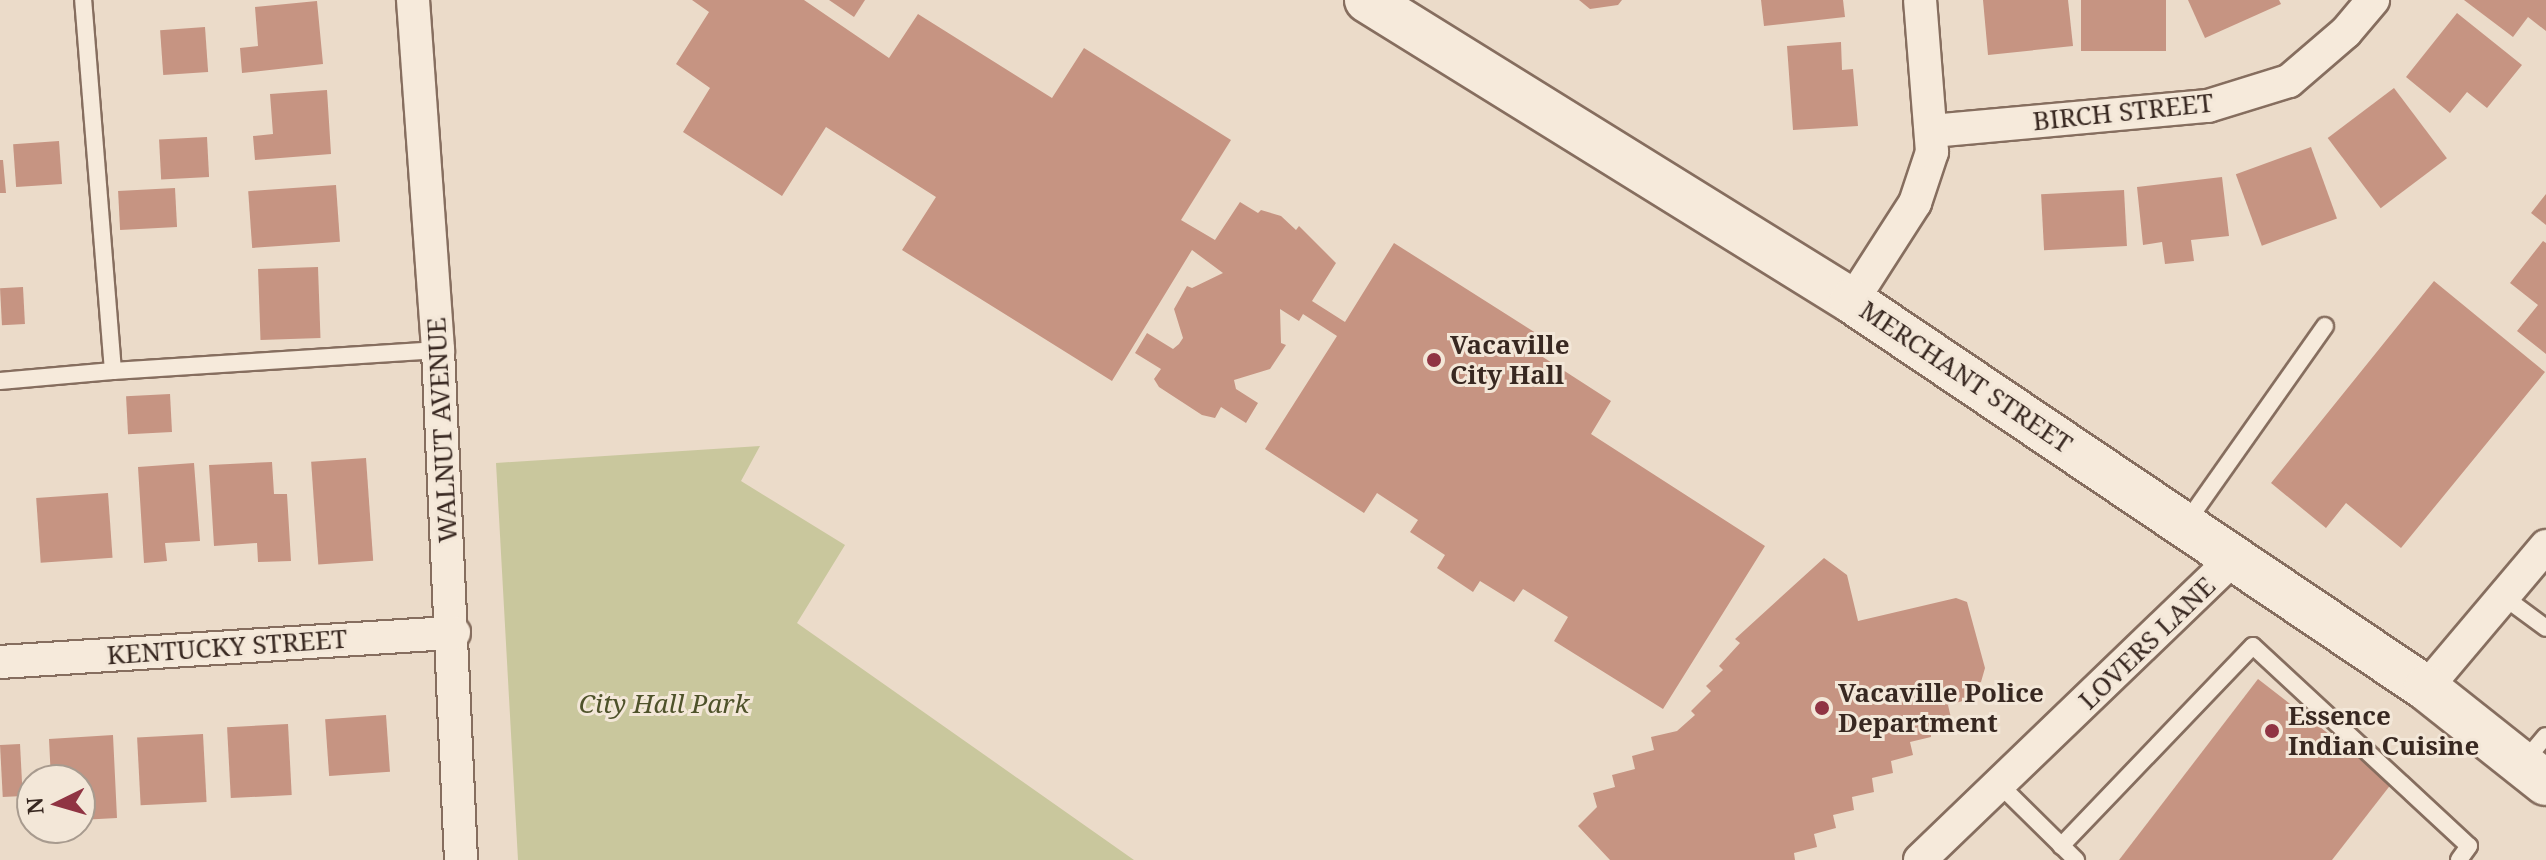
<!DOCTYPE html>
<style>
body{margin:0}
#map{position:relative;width:2546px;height:860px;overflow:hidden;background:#ebdbc9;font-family:"Noto Serif",serif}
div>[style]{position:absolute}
.green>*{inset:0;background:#c9c79d}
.building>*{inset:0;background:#c69482;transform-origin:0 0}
.roads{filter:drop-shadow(2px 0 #866e5f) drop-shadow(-2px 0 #866e5f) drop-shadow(0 2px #866e5f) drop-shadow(0 -2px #866e5f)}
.service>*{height:16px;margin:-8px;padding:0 8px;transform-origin:8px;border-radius:8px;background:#f6eadb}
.minor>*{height:32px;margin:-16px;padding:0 16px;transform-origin:16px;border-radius:16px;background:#f6eadb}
.secondary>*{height:44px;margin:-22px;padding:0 22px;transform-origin:22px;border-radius:22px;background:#f6eadb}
.dots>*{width:22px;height:22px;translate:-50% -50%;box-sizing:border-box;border:4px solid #f3e7d8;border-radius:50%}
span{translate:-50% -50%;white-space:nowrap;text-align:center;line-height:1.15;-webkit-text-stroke:6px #f3e7d8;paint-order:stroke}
.street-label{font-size:26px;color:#382821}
.poi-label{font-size:26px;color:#382821;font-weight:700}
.left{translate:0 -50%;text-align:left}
.park-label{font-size:26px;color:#4e522a;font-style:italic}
.north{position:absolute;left:16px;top:764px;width:80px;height:80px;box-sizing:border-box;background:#f3e7d8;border:2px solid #a89b8f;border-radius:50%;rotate:265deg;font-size:22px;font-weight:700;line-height:32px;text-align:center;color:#382821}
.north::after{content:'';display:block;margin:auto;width:28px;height:36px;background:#903443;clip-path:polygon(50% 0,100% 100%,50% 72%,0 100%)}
</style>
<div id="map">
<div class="green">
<div style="clip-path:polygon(760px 446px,741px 481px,845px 545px,797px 623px,1134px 860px,518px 860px,496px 463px)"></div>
</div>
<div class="building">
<div style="clip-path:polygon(692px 0,804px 0,889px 58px,918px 14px,1052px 98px,1084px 48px,1231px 140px,1181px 220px,1215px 240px,1240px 202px,1258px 213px,1261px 210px,1281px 216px,1296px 230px,1299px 226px,1336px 263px,1312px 301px,1345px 322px,1394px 243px,1539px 335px,1532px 350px,1611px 401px,1591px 434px,1765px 546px,1663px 709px,1554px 641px,1568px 617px,1523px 589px,1514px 602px,1480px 581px,1473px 592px,1437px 568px,1445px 555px,1410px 532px,1418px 520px,1377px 493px,1364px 513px,1265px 449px,1337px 336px,1303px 314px,1299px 321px,1280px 309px,1281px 343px,1286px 345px,1270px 369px,1234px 380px,1236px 389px,1258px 403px,1246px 423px,1221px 407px,1215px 418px,1202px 415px,1159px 387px,1154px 379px,1161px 369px,1135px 353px,1147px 333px,1173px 349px,1179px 344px,1183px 338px,1174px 309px,1187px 286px,1192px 288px,1223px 273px,1192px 250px,1112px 381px,902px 250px,936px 197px,826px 127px,782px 196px,683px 132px,710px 88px,676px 64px,709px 12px)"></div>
<div style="clip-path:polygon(829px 0,865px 0,854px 17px)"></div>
<div style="clip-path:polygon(1579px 0,1622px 0,1618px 5px,1590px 9px)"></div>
<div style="clip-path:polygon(1761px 0,1843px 0,1845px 17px,1764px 26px)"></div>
<div style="clip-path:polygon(1983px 0,2068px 0,2073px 46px,1988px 55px)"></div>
<div style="left:2081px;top:0;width:85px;height:51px"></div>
<div style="clip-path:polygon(2188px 0,2279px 0,2281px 4px,2205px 38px)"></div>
<div style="clip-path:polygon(2464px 0,2546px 0,2546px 31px,2528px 17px,2513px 37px)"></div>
<div style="clip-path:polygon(317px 1px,323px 64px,242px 73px,240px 48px,258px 46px,255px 7px)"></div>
<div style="clip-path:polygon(2457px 13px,2522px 65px,2487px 108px,2467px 92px,2450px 113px,2406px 77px)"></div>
<div style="left:205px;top:27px;width:45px;height:45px;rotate:86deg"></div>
<div style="clip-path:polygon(1841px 42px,1842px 70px,1853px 69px,1858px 126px,1793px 130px,1787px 46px)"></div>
<div style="left:2394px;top:88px;width:88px;height:83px;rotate:53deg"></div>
<div style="clip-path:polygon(327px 90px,331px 154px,255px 160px,253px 136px,273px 134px,270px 94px)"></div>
<div style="left:207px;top:137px;width:40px;height:48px;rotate:87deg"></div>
<div style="left:59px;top:141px;width:43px;height:46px;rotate:86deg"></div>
<div style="left:2311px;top:147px;width:76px;height:80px;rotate:70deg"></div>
<div style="clip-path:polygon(0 160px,3px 160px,6px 193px,0 193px)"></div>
<div style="clip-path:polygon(2222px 177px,2229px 236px,2191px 240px,2194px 261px,2165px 264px,2162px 242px,2143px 245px,2137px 187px)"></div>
<div style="left:336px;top:185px;width:57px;height:88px;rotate:86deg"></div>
<div style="left:175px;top:188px;width:39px;height:57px;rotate:87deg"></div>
<div style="left:2124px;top:190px;width:56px;height:83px;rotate:87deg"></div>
<div style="clip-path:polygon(2546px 194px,2546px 225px,2531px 213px)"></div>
<div style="clip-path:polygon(2543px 241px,2546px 243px,2546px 354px,2517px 331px,2538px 305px,2510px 283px)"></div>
<div style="left:318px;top:267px;width:71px;height:60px;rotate:88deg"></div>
<div style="clip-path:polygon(2434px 281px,2545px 372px,2401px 548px,2346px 503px,2326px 528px,2271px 483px)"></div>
<div style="left:23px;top:287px;width:37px;height:23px;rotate:87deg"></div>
<div style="left:170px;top:394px;width:38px;height:44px;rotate:87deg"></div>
<div style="left:366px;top:458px;width:103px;height:55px;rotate:86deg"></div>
<div style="clip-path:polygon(272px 462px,274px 494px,287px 494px,291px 561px,258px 562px,257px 543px,214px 546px,209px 465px)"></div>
<div style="clip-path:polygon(194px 463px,200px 541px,165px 543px,167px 561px,144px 563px,138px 467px)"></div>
<div style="left:108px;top:493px;width:65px;height:72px;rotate:86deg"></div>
<div style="clip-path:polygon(1824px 558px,1847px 575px,1858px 621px,1956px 598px,1967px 602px,1985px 668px,1981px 682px,1968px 686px,1970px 699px,1948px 705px,1951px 718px,1930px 724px,1931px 737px,1910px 742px,1913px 755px,1891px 761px,1893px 773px,1872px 778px,1874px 792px,1852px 797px,1854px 810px,1833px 815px,1836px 828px,1814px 834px,1817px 847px,1794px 853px,1795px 860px,1610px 860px,1578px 826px,1597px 807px,1593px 793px,1615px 787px,1612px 775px,1635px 769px,1632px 756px,1654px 750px,1651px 737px,1677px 731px,1695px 715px,1691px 711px,1711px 691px,1706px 686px,1723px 670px,1719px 666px,1740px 643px,1735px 639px)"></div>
<div style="clip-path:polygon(2258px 679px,2392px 783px,2332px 860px,2119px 860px)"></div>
<div style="left:386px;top:715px;width:57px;height:61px;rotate:86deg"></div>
<div style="left:288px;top:724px;width:71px;height:61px;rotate:87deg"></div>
<div style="left:203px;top:734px;width:68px;height:66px;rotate:87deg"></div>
<div style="clip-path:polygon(113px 735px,117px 818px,80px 820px,80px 780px,51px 780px,49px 739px)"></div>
<div style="left:20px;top:744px;width:52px;height:20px;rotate:87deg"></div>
</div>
<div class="roads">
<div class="service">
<div style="left:113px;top:371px;width:326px;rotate:-3.7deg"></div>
<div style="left:0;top:381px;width:113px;rotate:-5.1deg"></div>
<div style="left:113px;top:371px;width:372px;rotate:-94.6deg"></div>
<div style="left:2186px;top:523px;width:241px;rotate:-54.8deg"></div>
<div style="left:2504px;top:597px;width:52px;rotate:36.4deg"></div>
<div style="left:2523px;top:763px;width:35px;rotate:-50deg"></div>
<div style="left:2000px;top:785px;width:107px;rotate:44.6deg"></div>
<div style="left:2061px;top:846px;width:277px;rotate:-46.2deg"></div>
<div style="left:2253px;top:646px;width:294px;rotate:42.8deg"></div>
<div style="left:2469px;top:846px;width:17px;rotate:126deg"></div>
</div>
<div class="minor">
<div style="left:413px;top:0;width:351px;rotate:85.9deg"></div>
<div style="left:438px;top:350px;width:511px;rotate:87.42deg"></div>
<div style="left:1932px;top:131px;width:277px;rotate:-5.2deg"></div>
<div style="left:2208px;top:106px;width:85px;rotate:-17.2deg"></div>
<div style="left:2289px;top:81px;width:75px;rotate:-40.7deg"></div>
<div style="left:2346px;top:32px;width:42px;rotate:-49.8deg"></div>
<div style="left:1852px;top:301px;width:117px;rotate:-57.3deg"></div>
<div style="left:1915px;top:203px;width:54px;rotate:-71.6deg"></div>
<div style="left:1932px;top:152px;width:152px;rotate:-94.5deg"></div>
<div style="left:0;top:662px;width:455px;rotate:-3.7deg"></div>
<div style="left:2426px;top:688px;width:186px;rotate:-49.8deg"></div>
<div style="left:1920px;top:860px;width:436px;rotate:-43.9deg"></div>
</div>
<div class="secondary">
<div style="left:1367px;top:0;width:571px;rotate:31.82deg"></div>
<div style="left:1852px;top:301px;width:692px;rotate:33.99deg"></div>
<div style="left:2426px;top:688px;width:153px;rotate:38.4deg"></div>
</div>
</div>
<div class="dots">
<div style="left:1434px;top:360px;background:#903443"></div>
<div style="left:1822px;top:708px;background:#903443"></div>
<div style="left:2272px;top:731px;background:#903443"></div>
</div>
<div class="street-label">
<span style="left:2123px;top:112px;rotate:-6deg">BIRCH STREET</span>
<span style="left:1966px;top:377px;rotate:34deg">MERCHANT STREET</span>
<span style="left:442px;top:430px;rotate:-93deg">WALNUT AVENUE</span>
<span style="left:2147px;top:643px;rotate:-44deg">LOVERS LANE</span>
<span style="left:227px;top:647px;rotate:-4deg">KENTUCKY STREET</span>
</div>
<div class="poi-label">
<span class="left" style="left:1450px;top:360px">Vacaville<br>City Hall</span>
<span class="left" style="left:1838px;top:708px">Vacaville Police<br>Department</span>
<span class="left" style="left:2288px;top:731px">Essence<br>Indian Cuisine</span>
</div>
<div class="park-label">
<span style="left:664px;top:704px">City Hall Park</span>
</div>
<div class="north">N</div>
</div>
